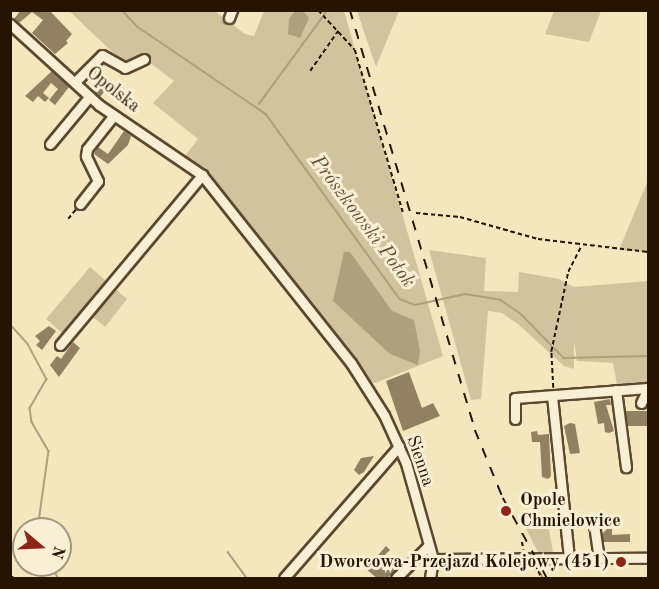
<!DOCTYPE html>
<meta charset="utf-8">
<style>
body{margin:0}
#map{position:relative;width:659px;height:589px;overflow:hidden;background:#f4e7bd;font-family:"Old Standard TT",serif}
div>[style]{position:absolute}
.green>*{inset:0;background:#d1c39d}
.water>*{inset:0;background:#ae9f7d}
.stream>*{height:1.5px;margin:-0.75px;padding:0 0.75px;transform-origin:0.75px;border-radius:0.75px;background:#ae9f7d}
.building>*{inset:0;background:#918162;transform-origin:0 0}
.path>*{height:1.5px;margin-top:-0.75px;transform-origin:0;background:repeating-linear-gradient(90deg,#261300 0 4.5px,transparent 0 7.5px)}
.roads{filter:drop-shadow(2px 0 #5a482f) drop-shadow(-2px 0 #5a482f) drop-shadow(0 2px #5a482f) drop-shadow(0 -2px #5a482f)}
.minor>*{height:9px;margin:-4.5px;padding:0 4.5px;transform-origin:4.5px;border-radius:4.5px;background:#f8efd4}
.rail>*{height:1.5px;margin-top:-0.75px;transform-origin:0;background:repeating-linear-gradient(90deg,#261300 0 10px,transparent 0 20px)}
.dots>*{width:16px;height:16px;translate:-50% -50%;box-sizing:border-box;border:3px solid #f8efd4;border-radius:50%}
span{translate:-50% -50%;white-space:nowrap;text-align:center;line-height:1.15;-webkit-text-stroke:6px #f8efd4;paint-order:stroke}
.street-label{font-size:18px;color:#261300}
.poi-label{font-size:18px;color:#261300;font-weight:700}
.left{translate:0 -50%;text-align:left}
.right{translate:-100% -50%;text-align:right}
.water-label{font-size:20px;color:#635238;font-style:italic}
.frame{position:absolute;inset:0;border:12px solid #261300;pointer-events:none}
.north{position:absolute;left:12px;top:517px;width:60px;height:60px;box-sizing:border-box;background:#f8efd4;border:2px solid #a4977f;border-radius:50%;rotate:109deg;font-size:16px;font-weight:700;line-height:24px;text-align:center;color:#261300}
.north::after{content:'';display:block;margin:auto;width:21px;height:27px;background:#8f2418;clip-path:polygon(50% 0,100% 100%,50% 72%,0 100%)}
</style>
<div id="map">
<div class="green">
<div style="clip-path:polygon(69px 11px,215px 11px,245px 34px,254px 36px,264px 11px,344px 11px,443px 356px,375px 383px,367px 380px,250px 234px,240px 212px,209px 174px,185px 156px,198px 139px,153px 103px,174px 81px,146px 60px,146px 54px,124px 63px)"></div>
<div style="clip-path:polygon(357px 11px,399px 11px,376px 67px)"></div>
<div style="clip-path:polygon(554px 11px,601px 11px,589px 42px,545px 34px)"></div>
<div style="clip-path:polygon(648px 180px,648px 246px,646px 252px,619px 250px)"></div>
<div style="clip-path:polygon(429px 250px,486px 258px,484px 291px,518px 292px,519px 272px,559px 279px,574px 287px,648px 281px,648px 386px,617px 385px,613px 363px,577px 361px,574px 341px,574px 369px,564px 366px,519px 325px,502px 313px,488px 311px,481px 399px,471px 400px)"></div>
<div style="clip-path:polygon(90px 267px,127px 299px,105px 327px,88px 313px,67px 337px,46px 319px)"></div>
<div style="clip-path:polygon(548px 523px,553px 553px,539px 554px,525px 527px)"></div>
</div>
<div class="water">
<div style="clip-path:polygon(295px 11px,304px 12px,309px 18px,300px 38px,288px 34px,289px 19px)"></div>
<div style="clip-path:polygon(344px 252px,350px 252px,392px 311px,414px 320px,420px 351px,418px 365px,390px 354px,333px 301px)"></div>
</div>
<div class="stream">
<div style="left:122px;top:10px;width:23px;rotate:47deg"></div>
<div style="left:138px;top:27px;width:155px;rotate:34.2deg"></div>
<div style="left:266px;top:114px;width:228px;rotate:54.1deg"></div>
<div style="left:400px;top:299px;width:16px;rotate:22deg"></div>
<div style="left:415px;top:305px;width:51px;rotate:-12.4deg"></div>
<div style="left:465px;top:294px;width:36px;rotate:9deg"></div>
<div style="left:501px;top:300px;width:24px;rotate:35deg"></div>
<div style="left:521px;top:314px;width:62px;rotate:45.7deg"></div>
<div style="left:564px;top:358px;width:84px;rotate:-1.4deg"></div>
<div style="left:324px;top:15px;width:6px;rotate:-59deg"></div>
<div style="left:259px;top:104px;width:107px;rotate:-53.8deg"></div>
<div style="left:10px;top:324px;width:27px;rotate:48deg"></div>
<div style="left:28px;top:344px;width:40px;rotate:62deg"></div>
<div style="left:47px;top:379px;width:34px;rotate:120deg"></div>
<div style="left:30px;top:408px;width:14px;rotate:82deg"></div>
<div style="left:32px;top:422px;width:34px;rotate:60deg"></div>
<div style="left:49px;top:451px;width:79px;rotate:98deg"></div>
<div style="left:228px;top:552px;width:32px;rotate:54deg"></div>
<div style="left:52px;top:565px;width:14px;rotate:65deg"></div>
<div style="left:541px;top:573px;width:5px;rotate:68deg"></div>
</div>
<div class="building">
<div style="clip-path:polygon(21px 10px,49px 10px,72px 34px,66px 41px,68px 43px,55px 54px,32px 33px,43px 20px,32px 12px,19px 23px,14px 19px)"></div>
<div style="clip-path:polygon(52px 71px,69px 87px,55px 105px,49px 100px,58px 89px,51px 83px,43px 93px,49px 98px,45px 102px,38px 96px,33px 102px,25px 96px)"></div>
<div style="clip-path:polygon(98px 72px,132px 100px,125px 109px,105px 91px,100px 97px,95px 92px,102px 84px,95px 76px)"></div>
<div style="clip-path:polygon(124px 131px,131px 136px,128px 145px,108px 164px,94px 154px,98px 147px,108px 154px)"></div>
<div style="clip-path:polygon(49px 326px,56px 331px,42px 350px,36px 345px,40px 341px,35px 336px)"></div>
<div style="clip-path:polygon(73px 342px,80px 348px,59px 377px,50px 365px,57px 356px,61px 359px)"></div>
<div style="clip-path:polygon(409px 372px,422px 408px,433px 403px,440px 416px,403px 431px,386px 381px)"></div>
<div style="clip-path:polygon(610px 399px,611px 405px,606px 405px,614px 431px,609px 433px,605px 432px,604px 423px,598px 424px,594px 402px)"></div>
<div style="left:648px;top:411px;width:15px;height:22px;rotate:90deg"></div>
<div style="clip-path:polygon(570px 423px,575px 424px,580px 453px,570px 454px,564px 426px)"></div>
<div style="clip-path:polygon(537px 431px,538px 435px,549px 434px,551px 476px,548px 479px,542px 477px,540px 442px,532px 442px,531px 432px)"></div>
<div style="clip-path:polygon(374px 456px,364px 472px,359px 475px,354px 470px,361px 458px)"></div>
<div style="clip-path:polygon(607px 529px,612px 529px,612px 535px,630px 534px,630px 542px,603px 542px,603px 533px)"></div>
<div style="clip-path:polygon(386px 546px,390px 550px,382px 558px,395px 570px,387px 579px,378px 579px,366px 569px)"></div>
</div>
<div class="path">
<div style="left:318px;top:10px;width:54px;rotate:47.2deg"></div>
<div style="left:355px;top:50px;width:169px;rotate:73.5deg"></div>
<div style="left:310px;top:71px;width:49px;rotate:-55deg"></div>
<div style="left:416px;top:213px;width:44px;rotate:5.2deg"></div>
<div style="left:460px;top:217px;width:81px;rotate:15.8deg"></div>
<div style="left:538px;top:239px;width:111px;rotate:6.7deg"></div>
<div style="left:68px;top:219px;width:13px;rotate:-51deg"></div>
<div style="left:553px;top:388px;width:36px;rotate:-93deg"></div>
<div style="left:551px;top:352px;width:82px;rotate:-78deg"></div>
<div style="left:568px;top:272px;width:29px;rotate:-63deg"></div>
<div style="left:522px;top:542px;width:8px;rotate:76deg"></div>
<div style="left:535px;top:565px;width:15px;rotate:62deg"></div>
<div style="left:10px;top:569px;width:9px;rotate:72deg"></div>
</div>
<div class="roads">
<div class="minor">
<div style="left:229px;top:18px;width:9px;rotate:-69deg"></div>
<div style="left:10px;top:24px;width:120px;rotate:42.3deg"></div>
<div style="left:99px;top:105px;width:125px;rotate:34.2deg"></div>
<div style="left:202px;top:175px;width:240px;rotate:51.6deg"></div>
<div style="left:351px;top:363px;width:62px;rotate:57.6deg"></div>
<div style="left:384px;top:415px;width:53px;rotate:65.4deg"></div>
<div style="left:406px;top:463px;width:100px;rotate:74.3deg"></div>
<div style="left:433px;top:559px;width:19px;rotate:99deg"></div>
<div style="left:75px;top:82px;width:38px;rotate:-45deg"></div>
<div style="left:102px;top:55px;width:26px;rotate:29deg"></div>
<div style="left:125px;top:68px;width:21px;rotate:-25deg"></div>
<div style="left:50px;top:144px;width:61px;rotate:-50.3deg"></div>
<div style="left:80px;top:204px;width:29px;rotate:-52deg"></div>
<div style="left:98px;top:181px;width:28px;rotate:-116deg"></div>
<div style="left:86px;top:156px;width:7px;rotate:-82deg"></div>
<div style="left:87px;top:149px;width:43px;rotate:-51.5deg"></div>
<div style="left:60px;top:345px;width:222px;rotate:-50.1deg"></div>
<div style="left:616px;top:390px;width:78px;rotate:82.6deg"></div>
<div style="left:552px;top:396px;width:164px;rotate:84deg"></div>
<div style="left:641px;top:403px;width:17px;rotate:-65deg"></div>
<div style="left:515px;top:419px;width:21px;rotate:-90deg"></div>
<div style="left:515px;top:398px;width:133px;rotate:-4.3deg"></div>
<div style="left:594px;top:524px;width:34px;rotate:82deg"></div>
<div style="left:433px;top:559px;width:215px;rotate:-0.3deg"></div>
<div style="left:284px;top:578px;width:175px;rotate:-48.9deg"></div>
<div style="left:396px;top:578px;width:44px;rotate:-45deg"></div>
</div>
</div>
<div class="rail">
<div style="left:350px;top:10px;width:438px;rotate:73.4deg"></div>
<div style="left:475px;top:430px;width:74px;rotate:67.6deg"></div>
<div style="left:503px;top:498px;width:91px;rotate:61.2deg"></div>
</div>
<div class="dots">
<div style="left:506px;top:511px;background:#8f2418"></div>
<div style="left:621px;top:562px;background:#8f2418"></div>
</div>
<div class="street-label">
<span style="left:113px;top:90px;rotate:38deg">Opolska</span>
<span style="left:420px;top:461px;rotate:71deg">Sienna</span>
</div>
<div class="poi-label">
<span class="left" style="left:520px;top:511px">Opole<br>Chmielowice</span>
<span class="right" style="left:609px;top:562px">Dworcowa-Przejazd Kolejowy (451)</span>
</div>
<div class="water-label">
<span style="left:362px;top:222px;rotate:53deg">Prószkowski Potok</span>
</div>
<div class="frame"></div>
<div class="north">N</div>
</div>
